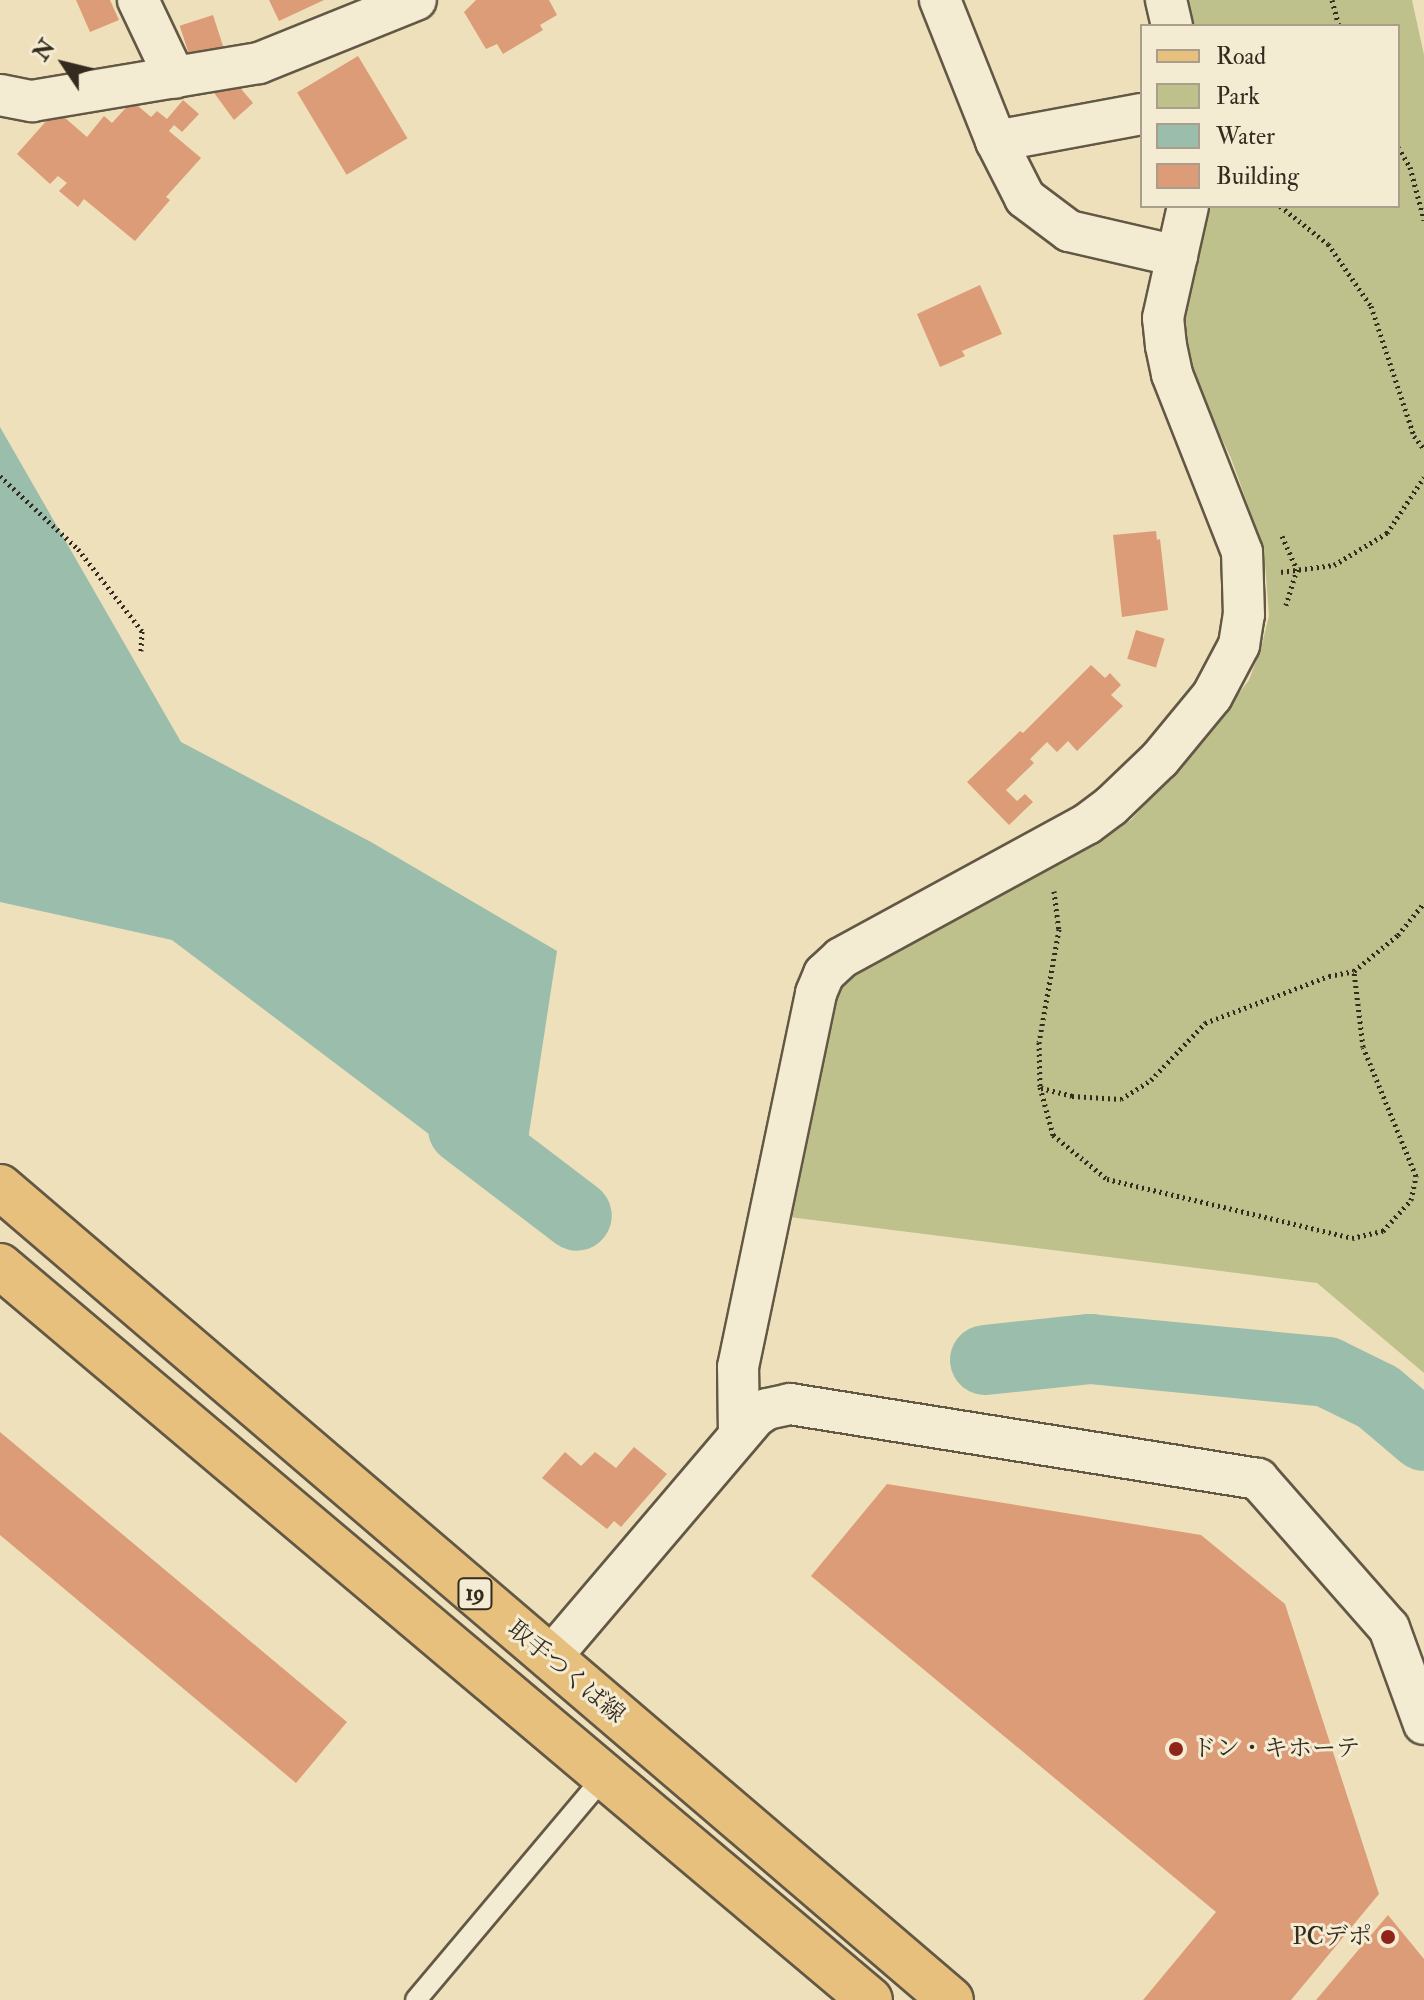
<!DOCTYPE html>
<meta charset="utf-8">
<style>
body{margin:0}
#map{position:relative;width:1424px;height:2000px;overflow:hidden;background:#eee0bb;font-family:"IM FELL Double Pica","Noto Serif JP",serif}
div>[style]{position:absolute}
.green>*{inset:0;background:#bfc18c}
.water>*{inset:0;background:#9abdac}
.river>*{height:70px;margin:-35px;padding:0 35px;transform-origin:35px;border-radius:35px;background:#9abdac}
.building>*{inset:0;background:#dc9c77;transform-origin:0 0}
.path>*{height:5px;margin-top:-2.5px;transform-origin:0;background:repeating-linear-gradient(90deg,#352a1e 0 2px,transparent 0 6px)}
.roads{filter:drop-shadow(2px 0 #635845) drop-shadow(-2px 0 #635845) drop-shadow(0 2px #635845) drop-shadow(0 -2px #635845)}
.lane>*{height:20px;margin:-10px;padding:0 10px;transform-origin:10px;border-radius:10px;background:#f4ebd3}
.street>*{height:40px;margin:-20px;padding:0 20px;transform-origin:20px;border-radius:20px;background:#f4ebd3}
.primary>*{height:44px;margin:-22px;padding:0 22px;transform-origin:22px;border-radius:22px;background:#e7c07e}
.dots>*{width:22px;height:22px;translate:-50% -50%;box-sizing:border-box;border:4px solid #f4ebd3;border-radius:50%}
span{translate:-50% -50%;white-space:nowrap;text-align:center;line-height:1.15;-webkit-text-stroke:6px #f4ebd3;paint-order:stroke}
.shield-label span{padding:2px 6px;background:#f4ebd3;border:2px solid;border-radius:6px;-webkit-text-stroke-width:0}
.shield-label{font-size:22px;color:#352a1e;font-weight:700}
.street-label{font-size:24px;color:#352a1e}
.poi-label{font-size:24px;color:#352a1e}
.left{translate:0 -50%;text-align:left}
.right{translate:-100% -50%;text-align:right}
.legend{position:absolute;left:1140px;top:24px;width:260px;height:184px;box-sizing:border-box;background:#f4ebd3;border:2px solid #a89e8b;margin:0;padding:10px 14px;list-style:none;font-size:24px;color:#352a1e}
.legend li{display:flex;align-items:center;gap:16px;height:40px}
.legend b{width:40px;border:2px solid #a89e8b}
.north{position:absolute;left:24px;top:24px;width:80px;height:80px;-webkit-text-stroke:6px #f4ebd3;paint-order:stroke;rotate:305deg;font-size:22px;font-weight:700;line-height:32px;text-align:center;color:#352a1e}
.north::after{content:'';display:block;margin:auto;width:28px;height:36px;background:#352a1e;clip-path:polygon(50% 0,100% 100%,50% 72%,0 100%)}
</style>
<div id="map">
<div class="green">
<div style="clip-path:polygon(1186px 0,1412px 0,1424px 55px,1424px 1373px,1317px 1283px,789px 1217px,834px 1000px,844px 983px,857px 972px,1131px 820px,1213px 728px,1249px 680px,1261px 648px,1269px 616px,1264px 550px,1231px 458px,1191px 374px,1181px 313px,1206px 206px,1398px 206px,1398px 26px,1191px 26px)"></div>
</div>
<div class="water">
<div style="clip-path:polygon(0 427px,181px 742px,371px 842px,557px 951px,528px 1140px,548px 1224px,172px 940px,0 902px)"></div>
</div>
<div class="river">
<div style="left:463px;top:1129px;width:143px;rotate:37.3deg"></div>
<div style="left:985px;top:1360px;width:106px;rotate:-6deg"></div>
<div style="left:1090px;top:1349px;width:238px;rotate:5.5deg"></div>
<div style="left:1327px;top:1372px;width:57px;rotate:26.1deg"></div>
<div style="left:1378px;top:1397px;width:60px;rotate:40.3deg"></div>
</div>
<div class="building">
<div style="clip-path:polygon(76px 0,110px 0,119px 20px,90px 32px)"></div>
<div style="clip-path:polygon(269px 0,324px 0,279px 21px)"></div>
<div style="clip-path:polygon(476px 0,549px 0,557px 15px,540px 25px,543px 30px,503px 54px,497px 44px,486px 49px,464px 12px)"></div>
<div style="left:213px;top:15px;width:33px;height:35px;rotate:72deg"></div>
<div style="left:358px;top:56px;width:96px;height:71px;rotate:59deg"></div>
<div style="clip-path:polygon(237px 84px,253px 103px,234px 120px,209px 86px)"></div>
<div style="clip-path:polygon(183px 100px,199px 114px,182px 132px,174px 125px,169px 131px,201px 158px,166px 197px,170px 200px,135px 241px,84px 199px,78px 207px,59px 191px,67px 183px,58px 176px,50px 184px,17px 154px,56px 110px,87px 137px,104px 116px,112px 123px,132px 101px,151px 117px,157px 111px,167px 119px)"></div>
<div style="clip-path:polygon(980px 285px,1002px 334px,962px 351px,965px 356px,940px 367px,917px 314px)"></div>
<div style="clip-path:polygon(1156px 531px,1157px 540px,1160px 539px,1168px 610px,1122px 617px,1113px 535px)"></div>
<div style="left:1136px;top:630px;width:30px;height:30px;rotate:17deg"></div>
<div style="clip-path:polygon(1091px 665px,1105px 678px,1110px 673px,1121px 685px,1111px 695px,1123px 706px,1077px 751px,1068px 741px,1057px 752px,1047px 742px,1030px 759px,1034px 763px,1006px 790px,1017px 801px,1025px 794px,1033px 802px,1009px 825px,967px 782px,1020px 731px,1023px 733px)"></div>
<div style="clip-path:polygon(0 1432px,347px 1722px,296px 1783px,0 1535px)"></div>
<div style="clip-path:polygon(634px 1447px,667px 1474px,621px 1527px,614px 1521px,607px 1529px,542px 1478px,565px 1452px,581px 1466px,595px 1452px,616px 1468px)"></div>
<div style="clip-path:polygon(887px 1484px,1201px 1535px,1285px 1604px,1379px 1894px,1291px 2000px,1143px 2000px,1216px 1912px,811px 1576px)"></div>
<div style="clip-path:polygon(1388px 1915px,1424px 1959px,1424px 2000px,1316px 2000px)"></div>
</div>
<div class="path">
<div style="left:1332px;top:0;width:27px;rotate:75deg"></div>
<div style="left:1398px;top:147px;width:23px;rotate:59deg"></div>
<div style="left:1410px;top:167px;width:55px;rotate:75.2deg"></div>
<div style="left:1280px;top:206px;width:61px;rotate:38.4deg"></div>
<div style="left:1328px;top:244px;width:75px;rotate:55.3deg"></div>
<div style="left:1371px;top:306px;width:137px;rotate:71.7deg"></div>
<div style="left:1414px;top:436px;width:16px;rotate:52deg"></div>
<div style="left:0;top:476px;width:107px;rotate:43.1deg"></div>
<div style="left:78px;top:549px;width:104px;rotate:52deg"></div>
<div style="left:142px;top:631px;width:20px;rotate:93deg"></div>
<div style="left:1282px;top:536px;width:36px;rotate:66deg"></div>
<div style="left:1297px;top:569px;width:38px;rotate:107deg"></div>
<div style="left:1281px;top:572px;width:53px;rotate:-7.5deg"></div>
<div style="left:1334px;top:565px;width:62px;rotate:-31.1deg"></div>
<div style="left:1387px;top:533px;width:67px;rotate:-56.5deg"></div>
<div style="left:1054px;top:891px;width:38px;rotate:83deg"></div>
<div style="left:1059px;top:929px;width:115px;rotate:100deg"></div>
<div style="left:1039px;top:1042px;width:45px;rotate:88.7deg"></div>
<div style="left:1040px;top:1087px;width:50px;rotate:74.8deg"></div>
<div style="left:1053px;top:1135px;width:70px;rotate:39.2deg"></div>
<div style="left:1107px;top:1179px;width:252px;rotate:13.5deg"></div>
<div style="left:1352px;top:1238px;width:32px;rotate:-13deg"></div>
<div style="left:1383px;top:1231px;width:42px;rotate:-47.9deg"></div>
<div style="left:1411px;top:1200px;width:25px;rotate:-78deg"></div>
<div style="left:1416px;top:1176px;width:139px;rotate:-112.3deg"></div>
<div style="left:1363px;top:1047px;width:77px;rotate:-96.8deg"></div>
<div style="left:1354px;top:971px;width:57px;rotate:-39.3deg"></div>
<div style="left:1398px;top:935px;width:41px;rotate:-50.9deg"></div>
<div style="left:1041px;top:1088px;width:32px;rotate:14deg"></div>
<div style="left:1072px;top:1096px;width:49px;rotate:3.5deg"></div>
<div style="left:1121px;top:1099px;width:36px;rotate:-32deg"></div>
<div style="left:1151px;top:1080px;width:79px;rotate:-46.5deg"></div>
<div style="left:1205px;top:1023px;width:133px;rotate:-20.8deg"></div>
<div style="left:1329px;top:976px;width:25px;rotate:-11deg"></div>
</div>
<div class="roads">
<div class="lane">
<div style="left:416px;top:2000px;width:290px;rotate:-49.9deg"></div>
</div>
<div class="street">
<div style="left:138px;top:0;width:86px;rotate:64.6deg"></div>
<div style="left:940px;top:0;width:152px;rotate:68.3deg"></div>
<div style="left:996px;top:141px;width:148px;rotate:-10.5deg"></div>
<div style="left:1166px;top:0;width:27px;rotate:77deg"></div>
<div style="left:0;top:95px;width:33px;rotate:11deg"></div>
<div style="left:32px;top:101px;width:230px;rotate:-9.5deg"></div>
<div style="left:259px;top:63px;width:169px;rotate:-21.9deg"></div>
<div style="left:996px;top:141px;width:64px;rotate:63deg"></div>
<div style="left:1025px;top:198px;width:55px;rotate:36.9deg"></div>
<div style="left:1069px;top:231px;width:111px;rotate:13deg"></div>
<div style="left:739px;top:1435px;width:68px;rotate:-90.8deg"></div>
<div style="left:738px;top:1367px;width:382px;rotate:-78.2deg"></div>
<div style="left:816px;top:993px;width:21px;rotate:-67deg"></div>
<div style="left:824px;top:974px;width:23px;rotate:-43deg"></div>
<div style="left:841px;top:958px;width:280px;rotate:-28.6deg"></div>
<div style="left:1087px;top:824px;width:30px;rotate:-37deg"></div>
<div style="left:1111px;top:806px;width:68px;rotate:-43.8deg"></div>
<div style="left:1160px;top:759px;width:82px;rotate:-50.5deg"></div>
<div style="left:1212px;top:696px;width:58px;rotate:-62.1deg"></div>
<div style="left:1239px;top:645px;width:30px;rotate:-81deg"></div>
<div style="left:1244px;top:615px;width:63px;rotate:-91.8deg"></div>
<div style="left:1242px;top:552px;width:191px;rotate:-111.5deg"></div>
<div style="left:1172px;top:374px;width:29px;rotate:-102deg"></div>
<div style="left:1166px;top:346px;width:28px;rotate:-96deg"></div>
<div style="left:1163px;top:318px;width:115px;rotate:-77.4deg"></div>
<div style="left:550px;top:1658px;width:316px;rotate:-49.6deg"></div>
<div style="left:755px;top:1417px;width:14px;rotate:-34deg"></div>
<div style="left:767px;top:1409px;width:24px;rotate:-12deg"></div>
<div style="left:790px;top:1404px;width:474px;rotate:9.1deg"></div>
<div style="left:1258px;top:1479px;width:198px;rotate:48.7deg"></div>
<div style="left:1389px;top:1628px;width:102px;rotate:70deg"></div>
</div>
<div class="primary">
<div style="left:0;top:1187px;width:1251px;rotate:40.53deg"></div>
<div style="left:0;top:1266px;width:1138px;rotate:40.15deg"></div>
</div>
</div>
<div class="dots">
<div style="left:1176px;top:1749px;background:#8f2418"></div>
<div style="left:1388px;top:1937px;background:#8f2418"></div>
</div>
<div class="shield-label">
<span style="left:475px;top:1594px">19</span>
</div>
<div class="street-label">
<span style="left:566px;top:1672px;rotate:40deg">取手つくば線</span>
</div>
<div class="poi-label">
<span class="left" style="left:1192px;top:1749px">ドン・キホーテ</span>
<span class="right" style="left:1372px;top:1937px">PCデポ</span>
</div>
<ul class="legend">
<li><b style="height:10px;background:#e7c07e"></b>Road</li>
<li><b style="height:22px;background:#bfc18c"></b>Park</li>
<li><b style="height:22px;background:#9abdac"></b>Water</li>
<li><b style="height:22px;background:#dc9c77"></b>Building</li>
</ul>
<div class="north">N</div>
</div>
